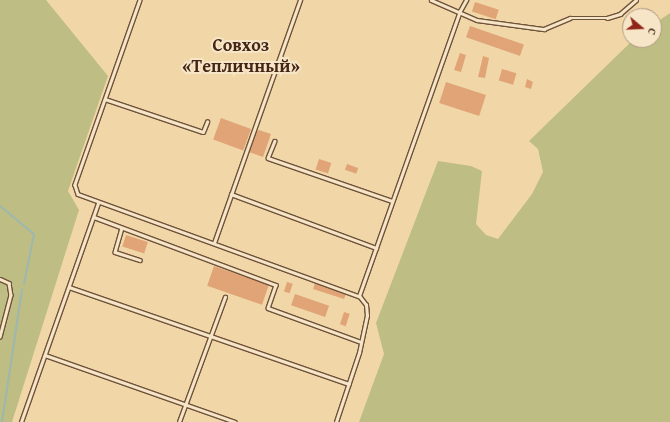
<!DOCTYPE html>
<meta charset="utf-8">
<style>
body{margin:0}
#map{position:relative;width:670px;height:422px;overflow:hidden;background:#f1d7a8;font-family:"Gentium Book Plus",serif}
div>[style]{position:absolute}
.green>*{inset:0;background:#bebd84}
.stream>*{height:2px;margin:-1px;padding:0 1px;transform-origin:1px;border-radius:1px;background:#9cb8af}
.building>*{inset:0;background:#e0a477;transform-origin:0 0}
.roads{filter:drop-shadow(1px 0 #6f523a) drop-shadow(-1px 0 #6f523a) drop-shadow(0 1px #6f523a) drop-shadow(0 -1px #6f523a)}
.lane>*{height:2.5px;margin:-1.25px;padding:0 1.25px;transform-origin:1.25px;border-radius:1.25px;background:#f6e5c6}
span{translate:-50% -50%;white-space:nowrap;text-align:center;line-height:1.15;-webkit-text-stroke:4px #f6e5c6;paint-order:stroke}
.district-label{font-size:18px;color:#442516;font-weight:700}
.north{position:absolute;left:622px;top:8px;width:40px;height:40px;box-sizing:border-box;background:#f6e5c6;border:1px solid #af9880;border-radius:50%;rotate:109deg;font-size:11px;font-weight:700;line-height:16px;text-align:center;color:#442516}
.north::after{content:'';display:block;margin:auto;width:14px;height:18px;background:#8f2418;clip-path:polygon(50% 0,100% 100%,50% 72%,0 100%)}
</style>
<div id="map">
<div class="green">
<div style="clip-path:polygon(0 0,46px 0,108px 76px,68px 191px,79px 210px,12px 422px,0 422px)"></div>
<div style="clip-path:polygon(670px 13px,670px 422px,359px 422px,384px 354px,376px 323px,438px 161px,471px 166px,482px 171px,476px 224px,486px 235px,498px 239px,532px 194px,543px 172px,538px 149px,529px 141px,633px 40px,654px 40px,654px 24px)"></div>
</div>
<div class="stream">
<div style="left:0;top:206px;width:44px;rotate:39.5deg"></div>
<div style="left:34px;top:234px;width:51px;rotate:101.3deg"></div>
<div style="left:2px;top:422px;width:134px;rotate:-81.4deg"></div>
</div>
<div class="building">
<div style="left:475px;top:2px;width:25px;height:10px;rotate:18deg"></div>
<div style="left:470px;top:26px;width:57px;height:12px;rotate:19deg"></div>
<div style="clip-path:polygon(460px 53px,466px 55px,461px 72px,454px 70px)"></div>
<div style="clip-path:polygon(483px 56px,489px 58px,485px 78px,478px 77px)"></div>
<div style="left:502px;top:69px;width:15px;height:12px;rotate:16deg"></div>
<div style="clip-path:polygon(527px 79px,533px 82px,531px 89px,525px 87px)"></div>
<div style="left:446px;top:82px;width:42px;height:22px;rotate:18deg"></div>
<div style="left:221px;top:118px;width:32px;height:23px;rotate:20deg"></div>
<div style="clip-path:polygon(259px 130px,271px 134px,263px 157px,249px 152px,257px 131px)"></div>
<div style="left:319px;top:159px;width:13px;height:11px;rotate:18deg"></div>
<div style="left:347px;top:164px;width:12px;height:6px;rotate:20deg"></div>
<div style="left:126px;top:235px;width:23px;height:12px;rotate:18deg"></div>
<div style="left:214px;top:266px;width:58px;height:21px;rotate:19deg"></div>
<div style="left:287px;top:282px;width:6px;height:10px;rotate:18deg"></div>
<div style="clip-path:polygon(315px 283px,346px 294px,344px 299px,313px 289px)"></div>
<div style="left:295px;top:294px;width:36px;height:12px;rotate:19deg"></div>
<div style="left:344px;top:312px;width:6px;height:13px;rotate:18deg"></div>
</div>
<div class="roads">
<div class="lane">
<div style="left:140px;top:0;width:196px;rotate:109.4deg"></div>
<div style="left:75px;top:185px;width:9px;rotate:72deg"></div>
<div style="left:78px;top:194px;width:299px;rotate:20deg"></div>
<div style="left:431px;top:0;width:50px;rotate:23.5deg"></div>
<div style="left:477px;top:20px;width:68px;rotate:7.7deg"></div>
<div style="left:544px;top:29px;width:28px;rotate:-23deg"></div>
<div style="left:570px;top:18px;width:37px"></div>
<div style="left:607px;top:18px;width:14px;rotate:-17deg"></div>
<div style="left:620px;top:14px;width:21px;rotate:-41deg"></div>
<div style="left:105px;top:99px;width:103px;rotate:18.6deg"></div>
<div style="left:203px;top:132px;width:11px;rotate:-68deg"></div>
<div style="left:275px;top:141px;width:18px;rotate:112deg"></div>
<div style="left:268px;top:158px;width:131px;rotate:19.1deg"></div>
<div style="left:231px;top:194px;width:155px;rotate:20.4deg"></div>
<div style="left:94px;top:217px;width:194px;rotate:20.5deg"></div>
<div style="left:276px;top:285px;width:24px;rotate:109deg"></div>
<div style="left:268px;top:308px;width:99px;rotate:20.1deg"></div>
<div style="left:122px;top:228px;width:25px;rotate:106deg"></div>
<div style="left:115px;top:252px;width:26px;rotate:18deg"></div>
<div style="left:214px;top:243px;width:258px;rotate:-70.5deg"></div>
<div style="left:0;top:279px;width:10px;rotate:24deg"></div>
<div style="left:9px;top:283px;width:12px;rotate:81deg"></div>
<div style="left:11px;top:295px;width:43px;rotate:104.7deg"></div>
<div style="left:69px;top:287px;width:296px;rotate:19.1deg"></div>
<div style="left:45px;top:355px;width:201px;rotate:19.4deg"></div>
<div style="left:21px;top:422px;width:232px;rotate:-70.6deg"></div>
<div style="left:179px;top:422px;width:133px;rotate:-69.8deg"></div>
<div style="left:336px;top:422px;width:73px;rotate:-71.6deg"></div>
<div style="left:359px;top:353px;width:38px;rotate:-78deg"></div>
<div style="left:367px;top:316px;width:11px;rotate:-95deg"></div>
<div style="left:366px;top:305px;width:11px;rotate:-128deg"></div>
<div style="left:359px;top:296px;width:302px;rotate:-70.5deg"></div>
<div style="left:460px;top:11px;width:13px;rotate:-61deg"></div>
</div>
</div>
<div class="district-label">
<span style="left:241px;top:56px">Совхоз<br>«Тепличный»</span>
</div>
<div class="north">С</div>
</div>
